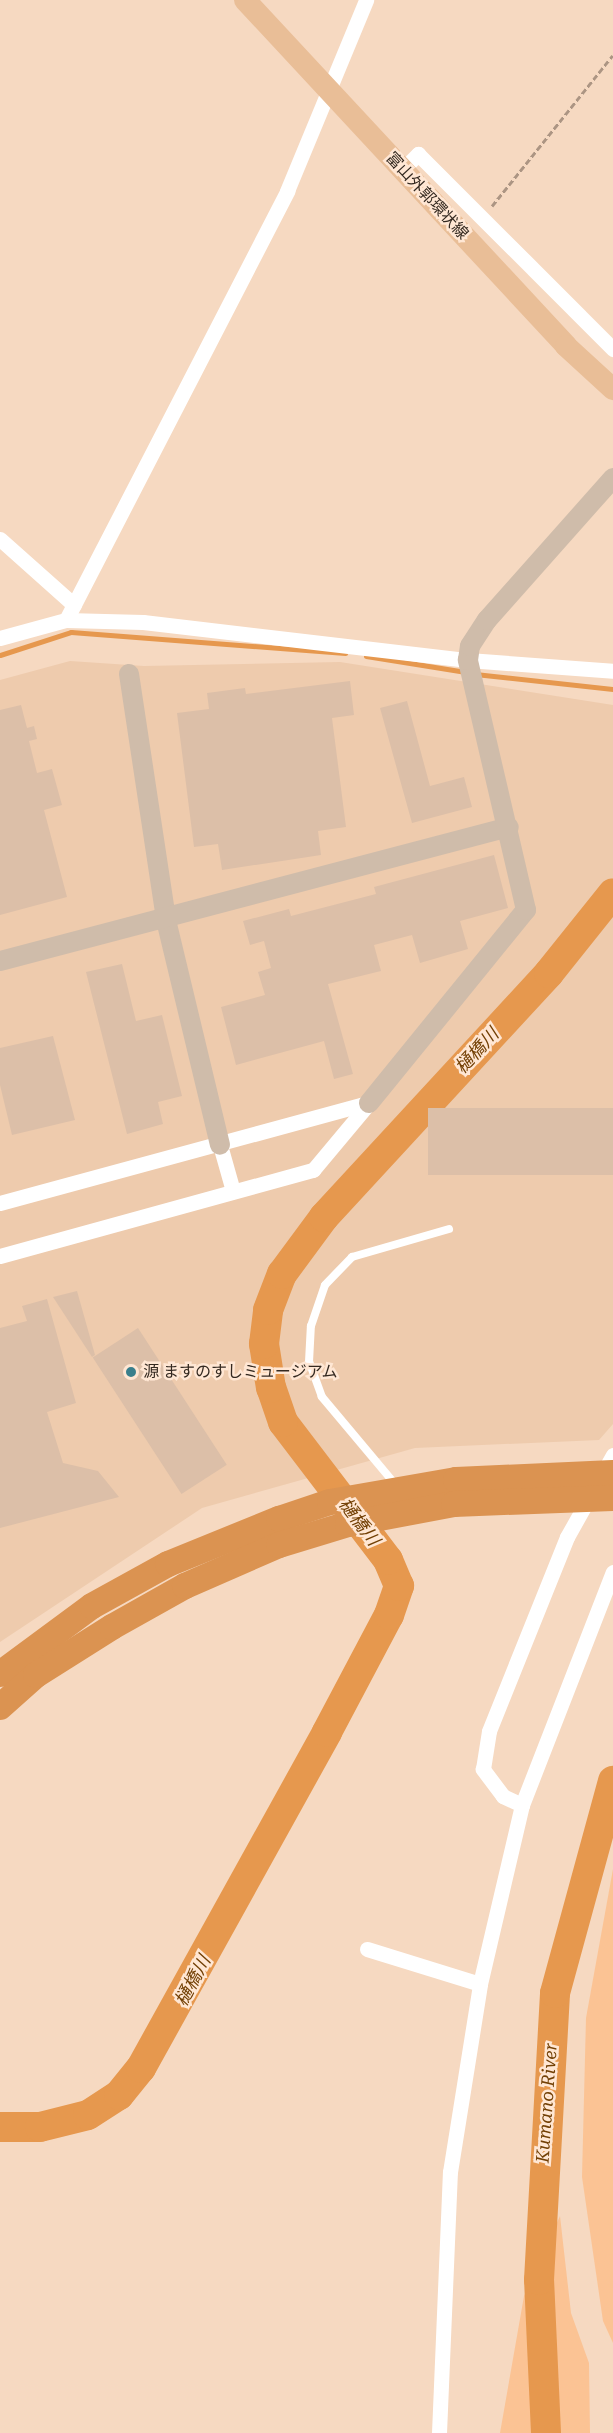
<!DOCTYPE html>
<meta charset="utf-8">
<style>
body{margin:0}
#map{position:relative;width:613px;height:2433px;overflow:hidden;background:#f6d9c1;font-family:"Roboto Serif","Noto Sans JP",serif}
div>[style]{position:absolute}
.built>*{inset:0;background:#eecbad}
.green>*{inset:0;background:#fbc394}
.stream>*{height:5px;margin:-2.5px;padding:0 2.5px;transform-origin:2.5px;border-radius:2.5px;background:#e6984e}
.river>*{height:30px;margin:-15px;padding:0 15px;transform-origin:15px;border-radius:15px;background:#e6984e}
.building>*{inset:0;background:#dcbfa8;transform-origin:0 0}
.path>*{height:3px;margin-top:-1.5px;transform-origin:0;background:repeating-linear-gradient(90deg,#ac9583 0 6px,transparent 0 9px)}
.lane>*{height:8px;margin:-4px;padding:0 4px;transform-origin:4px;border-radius:4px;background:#fff}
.street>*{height:15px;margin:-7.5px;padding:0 7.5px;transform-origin:7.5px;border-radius:7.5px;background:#fff}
.secondary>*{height:20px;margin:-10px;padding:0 10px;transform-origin:10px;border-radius:10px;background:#cfbcaa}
.primary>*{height:22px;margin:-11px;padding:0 11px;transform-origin:11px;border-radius:11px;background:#e9be97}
.highway>*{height:26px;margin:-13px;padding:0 13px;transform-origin:13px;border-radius:13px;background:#db9351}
.dots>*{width:16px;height:16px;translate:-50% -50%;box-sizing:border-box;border:3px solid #ffe7d4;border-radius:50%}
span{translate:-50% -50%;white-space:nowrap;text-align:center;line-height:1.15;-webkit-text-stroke:5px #ffe7d4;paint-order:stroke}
.street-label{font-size:16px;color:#342920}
.poi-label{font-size:16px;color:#342920}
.left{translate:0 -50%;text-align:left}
.water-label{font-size:18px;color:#734005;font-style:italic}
</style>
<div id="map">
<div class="built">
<div style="clip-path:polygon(70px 661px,144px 666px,340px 662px,613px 705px,613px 1424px,599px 1440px,415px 1448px,202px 1508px,0 1642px,0 680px)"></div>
</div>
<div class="green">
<div style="clip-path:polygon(613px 1869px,613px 2343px,603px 2321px,582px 2177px,586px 2018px)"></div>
<div style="clip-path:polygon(560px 2216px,571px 2313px,589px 2363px,590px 2433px,500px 2433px,524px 2296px)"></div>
</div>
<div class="stream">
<div style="left:0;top:655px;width:75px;rotate:-17.9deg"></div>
<div style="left:71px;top:632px;width:275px;rotate:4.4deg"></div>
<div style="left:366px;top:656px;width:101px;rotate:9.1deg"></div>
<div style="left:475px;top:674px;width:139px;rotate:6.2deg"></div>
</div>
<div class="river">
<div style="left:0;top:2127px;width:40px"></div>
<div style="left:40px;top:2127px;width:49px;rotate:-14deg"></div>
<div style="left:88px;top:2115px;width:37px;rotate:-33deg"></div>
<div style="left:119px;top:2095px;width:35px;rotate:-51deg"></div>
<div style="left:141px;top:2068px;width:384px;rotate:-61deg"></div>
<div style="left:327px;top:1732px;width:132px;rotate:-62.1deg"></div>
<div style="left:389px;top:1615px;width:31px;rotate:-71deg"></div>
<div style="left:399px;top:1586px;width:28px;rotate:-113deg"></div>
<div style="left:388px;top:1560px;width:173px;rotate:-127.3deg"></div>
<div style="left:283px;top:1422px;width:36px;rotate:-109deg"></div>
<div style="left:271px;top:1388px;width:45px;rotate:-99deg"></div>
<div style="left:264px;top:1344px;width:34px;rotate:-83deg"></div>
<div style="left:268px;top:1310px;width:39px;rotate:-69deg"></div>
<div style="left:282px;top:1274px;width:71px;rotate:-53.6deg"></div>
<div style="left:324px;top:1217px;width:332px;rotate:-47.3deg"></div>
<div style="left:549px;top:973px;width:102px;rotate:-51.3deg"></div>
<div style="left:546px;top:2433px;width:153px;rotate:-92.6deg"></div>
<div style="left:539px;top:2280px;width:287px;rotate:-86.8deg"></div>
<div style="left:555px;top:1993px;width:220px;rotate:-74.7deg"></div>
</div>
<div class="building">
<div style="clip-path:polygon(350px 681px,354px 715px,332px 718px,346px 827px,318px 831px,321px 855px,222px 870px,218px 844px,194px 847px,177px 713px,209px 709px,207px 693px,245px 688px,246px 694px)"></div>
<div style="clip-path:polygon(407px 701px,430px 786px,464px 777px,472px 807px,412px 823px,380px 708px)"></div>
<div style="clip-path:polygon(21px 705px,27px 728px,34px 726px,37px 739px,29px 741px,37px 773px,52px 769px,62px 805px,44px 810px,67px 897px,0 915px,0 710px)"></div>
<div style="clip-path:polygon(494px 855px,508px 908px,460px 921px,468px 949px,420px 963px,412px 935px,374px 945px,381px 971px,328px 984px,353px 1074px,334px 1079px,324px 1041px,236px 1065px,221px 1007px,265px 995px,258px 972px,271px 968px,264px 941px,250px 945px,243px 921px,289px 909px,291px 916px,376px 894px,374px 887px)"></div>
<div style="clip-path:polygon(122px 964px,136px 1021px,162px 1015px,182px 1096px,158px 1102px,163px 1124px,127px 1134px,86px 972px)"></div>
<div style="clip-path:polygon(53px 1036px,75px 1120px,12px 1135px,0 1085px,0 1048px)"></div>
<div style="left:613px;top:1108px;width:67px;height:185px;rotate:90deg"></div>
<div style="clip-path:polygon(77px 1291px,95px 1355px,92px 1357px,53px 1297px)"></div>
<div style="clip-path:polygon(47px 1299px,76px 1403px,47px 1412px,63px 1463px,98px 1471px,119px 1497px,0 1528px,0 1328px,27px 1321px,22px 1306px)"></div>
<div style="left:138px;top:1328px;width:163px;height:54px;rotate:57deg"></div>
</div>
<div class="path">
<div style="left:492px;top:206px;width:193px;rotate:-51.3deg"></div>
</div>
<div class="lane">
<div style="left:395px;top:1484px;width:114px;rotate:-130deg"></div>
<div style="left:322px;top:1397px;width:37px;rotate:-110deg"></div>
<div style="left:309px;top:1362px;width:36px;rotate:-87deg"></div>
<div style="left:311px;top:1326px;width:43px;rotate:-71.1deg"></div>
<div style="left:325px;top:1285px;width:39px;rotate:-46deg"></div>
<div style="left:352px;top:1257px;width:101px;rotate:-16.1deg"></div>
</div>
<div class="street">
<div style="left:402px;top:170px;width:23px;rotate:-45deg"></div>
<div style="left:418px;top:154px;width:276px;rotate:45deg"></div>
<div style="left:0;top:539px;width:99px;rotate:41.7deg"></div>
<div style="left:66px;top:620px;width:483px;rotate:-62.7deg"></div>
<div style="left:287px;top:191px;width:207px;rotate:-67.5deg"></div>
<div style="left:0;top:638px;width:68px;rotate:-15.3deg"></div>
<div style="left:66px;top:620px;width:77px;rotate:1.5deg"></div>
<div style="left:143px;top:622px;width:327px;rotate:6.7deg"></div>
<div style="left:468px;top:660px;width:145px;rotate:4.3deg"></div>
<div style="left:220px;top:1145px;width:48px;rotate:74.2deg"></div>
<div style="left:0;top:1203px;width:382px;rotate:-15.2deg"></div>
<div style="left:0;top:1256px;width:325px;rotate:-15.4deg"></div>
<div style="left:313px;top:1170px;width:87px;rotate:-50.1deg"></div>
<div style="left:522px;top:1805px;width:21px;rotate:-155deg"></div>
<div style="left:503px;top:1796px;width:34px;rotate:-127deg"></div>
<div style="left:483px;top:1769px;width:38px;rotate:-81deg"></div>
<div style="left:489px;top:1731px;width:209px;rotate:-68.1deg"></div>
<div style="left:567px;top:1537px;width:94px;rotate:-60.7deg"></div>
<div style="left:367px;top:1949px;width:118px;rotate:17.2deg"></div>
<div style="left:439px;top:2433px;width:261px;rotate:-87.6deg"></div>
<div style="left:450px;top:2172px;width:190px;rotate:-80.9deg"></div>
<div style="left:480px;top:1984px;width:184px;rotate:-76.8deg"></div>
<div style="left:522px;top:1805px;width:250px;rotate:-68.7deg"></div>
</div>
<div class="secondary">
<div style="left:129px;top:674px;width:249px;rotate:81.4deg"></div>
<div style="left:166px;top:920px;width:231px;rotate:76.5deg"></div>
<div style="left:0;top:961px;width:526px;rotate:-14.75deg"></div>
<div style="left:369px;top:1103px;width:249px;rotate:-50.9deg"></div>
<div style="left:526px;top:910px;width:257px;rotate:-103.1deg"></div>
<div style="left:468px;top:660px;width:14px;rotate:-82deg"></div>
<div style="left:470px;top:646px;width:31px;rotate:-57deg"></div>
<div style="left:487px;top:620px;width:190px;rotate:-48.4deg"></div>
</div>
<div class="primary">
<div style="left:245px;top:0;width:472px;rotate:47.1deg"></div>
<div style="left:566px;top:346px;width:64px;rotate:42.5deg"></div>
</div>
<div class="highway">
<div style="left:0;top:1674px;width:114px;rotate:-36.5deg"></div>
<div style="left:92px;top:1606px;width:87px;rotate:-28.9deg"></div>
<div style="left:168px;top:1564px;width:120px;rotate:-22.1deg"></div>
<div style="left:279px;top:1519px;width:54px;rotate:-18.4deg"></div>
<div style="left:330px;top:1502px;width:128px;rotate:-9.9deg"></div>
<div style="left:456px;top:1480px;width:157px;rotate:-2.6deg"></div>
<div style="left:0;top:1707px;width:48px;rotate:-41.6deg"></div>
<div style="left:36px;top:1675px;width:90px;rotate:-32.3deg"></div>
<div style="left:112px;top:1627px;width:84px;rotate:-29.3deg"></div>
<div style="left:185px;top:1586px;width:103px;rotate:-23.6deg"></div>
<div style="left:279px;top:1545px;width:72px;rotate:-16.9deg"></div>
<div style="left:348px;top:1524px;width:108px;rotate:-10.7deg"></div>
<div style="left:454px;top:1504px;width:159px;rotate:-2.2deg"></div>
</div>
<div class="dots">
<div style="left:131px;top:1372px;background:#3a7f8c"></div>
</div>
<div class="street-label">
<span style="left:427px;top:196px;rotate:47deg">富山外郭環状線</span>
</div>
<div class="poi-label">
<span class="left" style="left:143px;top:1372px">源 ますのすしミュージアム</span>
</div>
<div class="water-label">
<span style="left:477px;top:1051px;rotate:-47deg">樋橋川</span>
<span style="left:359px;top:1522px;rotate:53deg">樋橋川</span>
<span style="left:193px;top:1981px;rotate:-62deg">樋橋川</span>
<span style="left:547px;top:2103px;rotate:-86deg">Kumano River</span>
</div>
</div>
